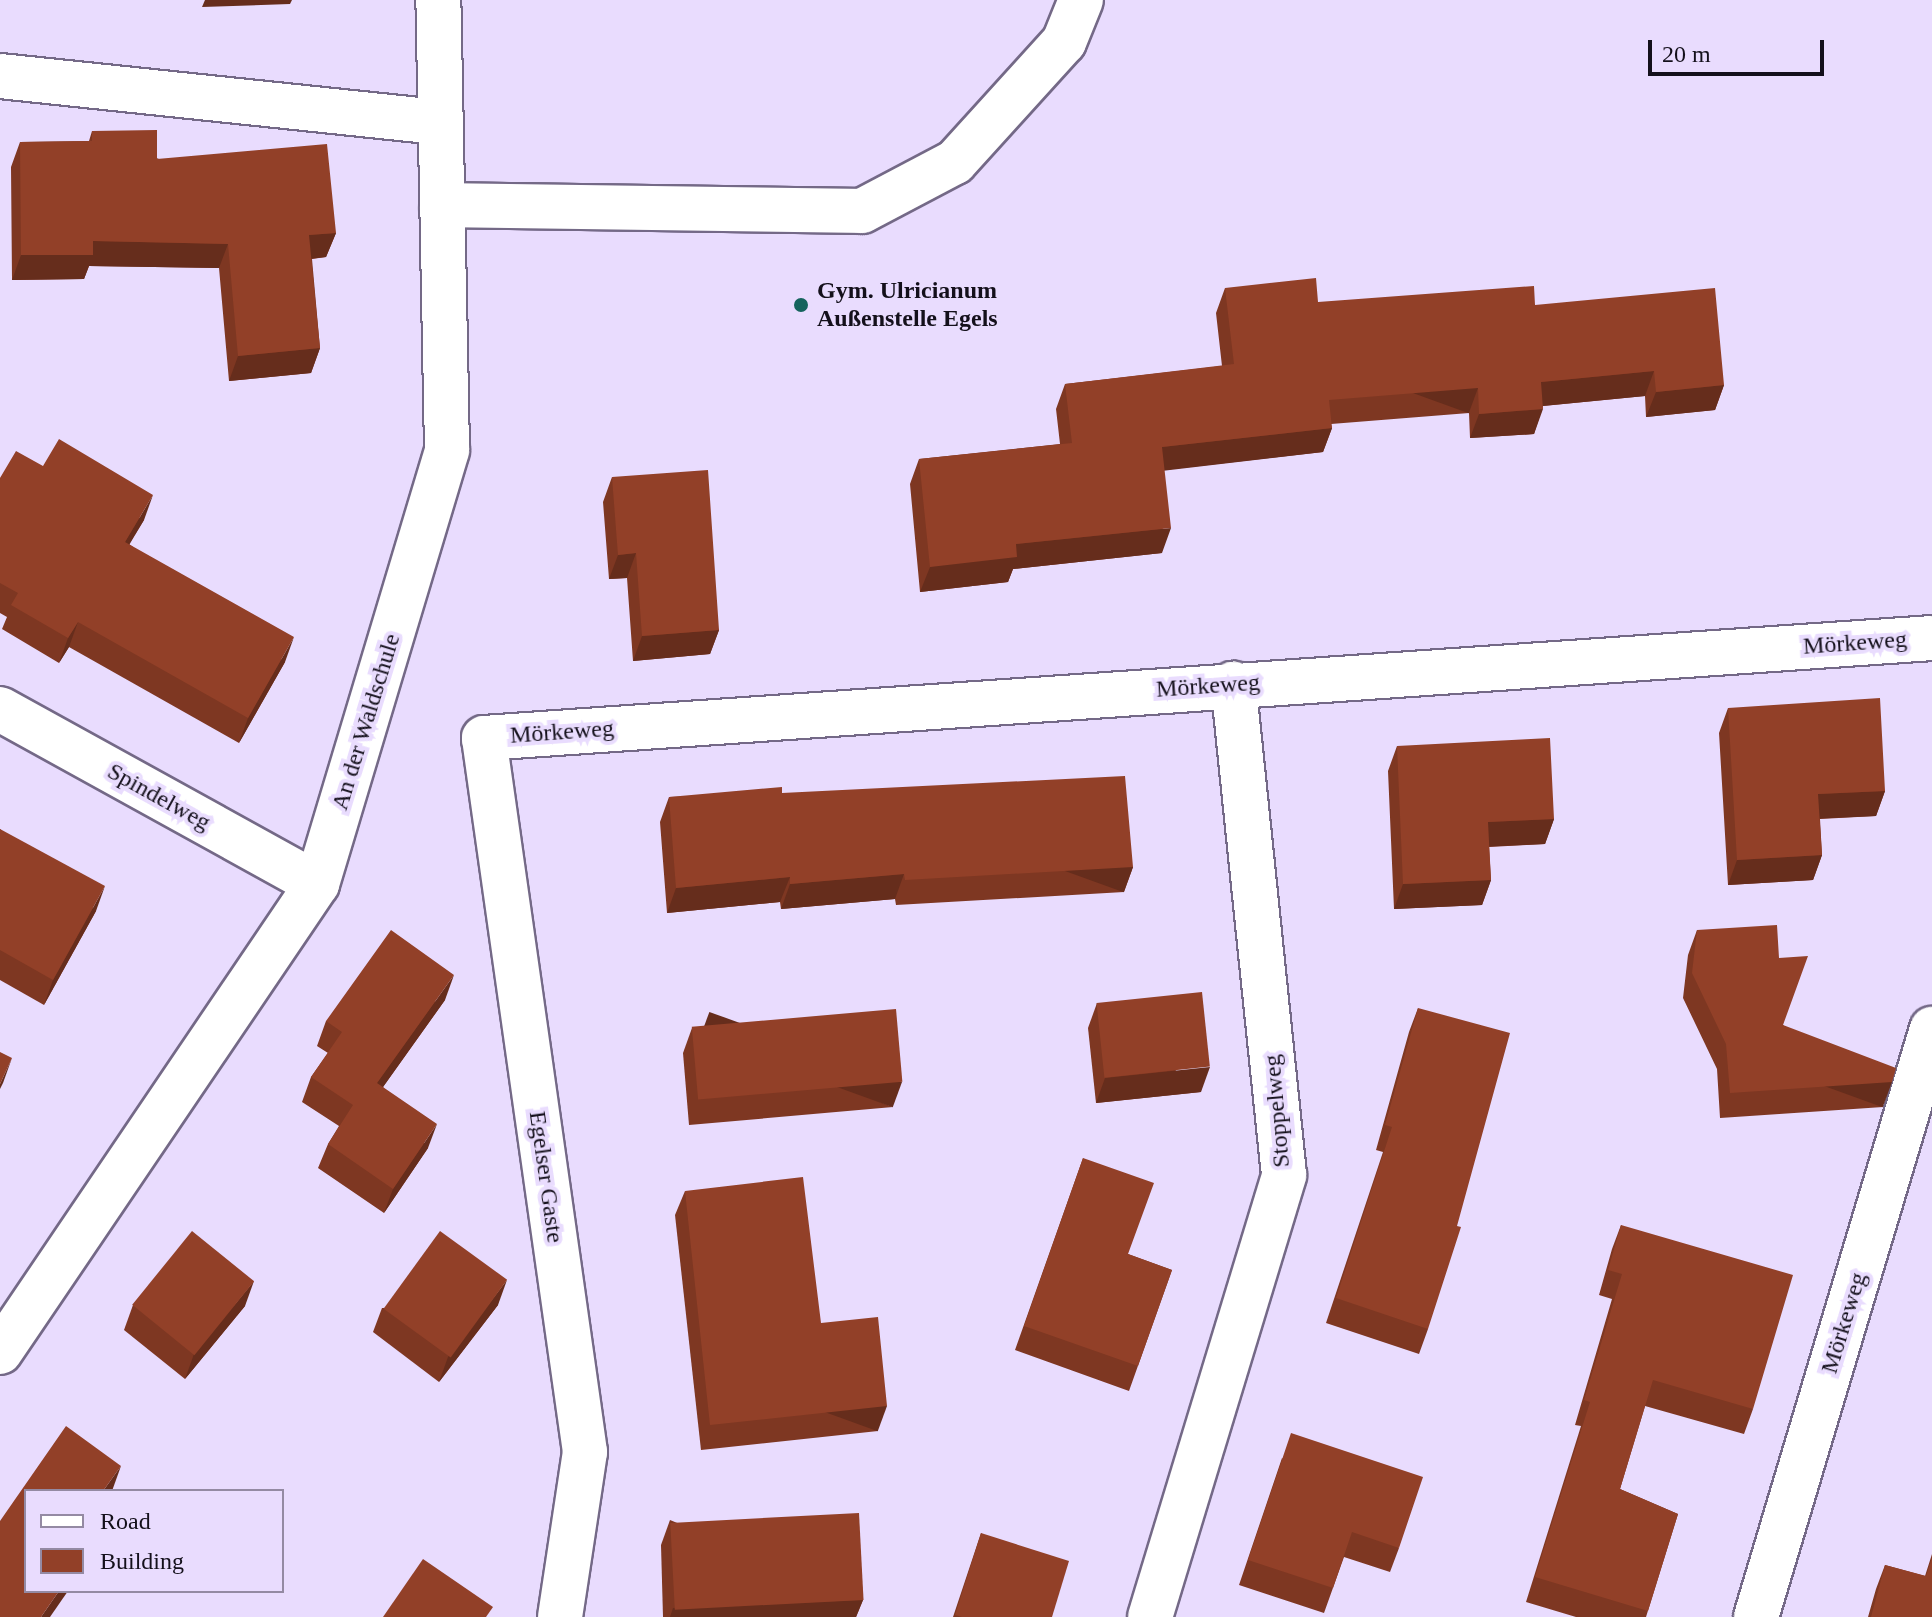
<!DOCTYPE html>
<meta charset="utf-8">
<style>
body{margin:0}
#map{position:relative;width:1932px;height:1617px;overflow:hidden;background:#e9dcfe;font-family:"Times New Roman",serif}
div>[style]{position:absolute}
.roads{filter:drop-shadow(2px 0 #746987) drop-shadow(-2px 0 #746987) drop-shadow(0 2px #746987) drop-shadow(0 -2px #746987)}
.minor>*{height:44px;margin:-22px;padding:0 22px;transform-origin:22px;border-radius:22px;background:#fff}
.wall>*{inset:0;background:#7e3722}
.shaded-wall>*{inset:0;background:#662d1c;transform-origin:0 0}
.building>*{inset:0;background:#924028;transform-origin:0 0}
.dots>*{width:22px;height:22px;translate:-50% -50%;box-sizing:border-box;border:4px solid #e9dcfe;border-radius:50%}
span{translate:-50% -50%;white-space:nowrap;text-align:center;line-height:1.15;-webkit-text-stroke:8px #e9dcfe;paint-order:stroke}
.poi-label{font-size:24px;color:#14101b;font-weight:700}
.left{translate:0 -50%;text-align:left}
.street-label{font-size:24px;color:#14101b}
.legend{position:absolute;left:24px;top:1489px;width:260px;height:104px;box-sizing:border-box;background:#e9dcfe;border:2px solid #948aa3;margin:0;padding:10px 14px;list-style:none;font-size:24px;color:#14101b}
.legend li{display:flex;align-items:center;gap:16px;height:40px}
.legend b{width:40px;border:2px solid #948aa3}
.scale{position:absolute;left:1648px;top:40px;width:176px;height:36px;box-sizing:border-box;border:4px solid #14101b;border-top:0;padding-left:10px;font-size:24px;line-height:28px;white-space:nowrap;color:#14101b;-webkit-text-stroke:6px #e9dcfe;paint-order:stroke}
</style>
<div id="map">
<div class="roads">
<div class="minor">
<div style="left:0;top:76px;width:443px;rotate:6deg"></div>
<div style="left:442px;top:205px;width:420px;rotate:0.8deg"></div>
<div style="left:862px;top:211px;width:105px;rotate:-27.8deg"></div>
<div style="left:955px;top:162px;width:162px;rotate:-47.8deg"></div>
<div style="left:1064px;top:42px;width:45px;rotate:-68deg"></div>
<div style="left:0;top:709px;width:362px;rotate:28.9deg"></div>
<div style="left:0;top:1352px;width:565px;rotate:-55.89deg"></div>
<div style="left:317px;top:884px;width:453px;rotate:-73.3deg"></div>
<div style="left:447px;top:450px;width:450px;rotate:-91.1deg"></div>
<div style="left:560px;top:1617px;width:167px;rotate:-81.4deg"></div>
<div style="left:585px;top:1452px;width:721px;rotate:-98.05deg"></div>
<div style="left:484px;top:738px;width:1451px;rotate:-3.95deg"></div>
<div style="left:1150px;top:1617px;width:462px;rotate:-73.1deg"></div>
<div style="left:1284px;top:1175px;width:494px;rotate:-95.9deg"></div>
<div style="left:1756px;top:1617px;width:614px;rotate:-73.34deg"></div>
</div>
</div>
<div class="wall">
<div style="clip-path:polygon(92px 131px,336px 233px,326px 257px,312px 259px,320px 348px,311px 373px,229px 381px,219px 268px,89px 266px,84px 279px,12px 280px,11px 167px,20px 142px,89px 141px)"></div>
<div style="clip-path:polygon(1225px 288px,1318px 302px,1535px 305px,1724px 385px,1715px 410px,1646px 417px,1645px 396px,1543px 406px,1534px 434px,1470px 438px,1469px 413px,1331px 424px,1332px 428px,1323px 452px,1164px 470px,1162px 553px,1013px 569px,1008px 582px,920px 592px,910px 484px,919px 459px,1060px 444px,1056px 409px,1065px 384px,1222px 366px,1216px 313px)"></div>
<div style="clip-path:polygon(43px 466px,144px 520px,129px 544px,285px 662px,239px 743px,69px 647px,59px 663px,2px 629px,7px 617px,0 613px,0 478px)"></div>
<div style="clip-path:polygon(612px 477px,719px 630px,710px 654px,633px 661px,627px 578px,609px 579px,603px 502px)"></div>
<div style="clip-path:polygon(1728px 708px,1885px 791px,1876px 816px,1820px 819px,1822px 855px,1813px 880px,1728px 885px,1719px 733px)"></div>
<div style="clip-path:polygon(1397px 746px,1554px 819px,1545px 844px,1489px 847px,1491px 880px,1482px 905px,1394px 909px,1388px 771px)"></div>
<div style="clip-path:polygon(782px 793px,1133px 867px,1124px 892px,896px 905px,895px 899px,781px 909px,780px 902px,667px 913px,660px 822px,669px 797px)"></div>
<div style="clip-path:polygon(0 829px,96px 911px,44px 1005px,0 980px)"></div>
<div style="clip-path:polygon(1697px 930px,1779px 958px,1783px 1025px,1883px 1107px,1720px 1118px,1717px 1069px,1683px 998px,1688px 955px)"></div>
<div style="clip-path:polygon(445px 1000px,383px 1087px,428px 1148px,384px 1213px,318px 1168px,328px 1144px,339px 1126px,302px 1102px,311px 1077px,328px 1053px,317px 1046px,326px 1021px)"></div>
<div style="clip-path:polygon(1097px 1003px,1201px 1092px,1096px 1103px,1088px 1028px)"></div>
<div style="clip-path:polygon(1418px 1008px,1428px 1329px,1419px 1354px,1326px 1323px,1383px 1152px,1376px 1150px,1409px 1032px)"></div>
<div style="clip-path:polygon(692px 1028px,893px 1107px,689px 1125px,683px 1053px)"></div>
<div style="clip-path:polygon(1083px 1158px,1128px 1254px,1172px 1270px,1129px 1391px,1015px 1350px)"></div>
<div style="clip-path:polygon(685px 1191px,878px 1431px,701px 1450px,675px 1215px)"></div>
<div style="clip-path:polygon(1621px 1225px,1753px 1409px,1744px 1434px,1645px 1406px,1620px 1489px,1678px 1514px,1646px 1617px,1576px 1617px,1526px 1602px,1581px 1426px,1575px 1425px,1612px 1299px,1599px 1295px,1612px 1249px)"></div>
<div style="clip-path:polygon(133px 1305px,245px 1306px,185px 1379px,124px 1330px)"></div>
<div style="clip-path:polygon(498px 1305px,439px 1382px,373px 1332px,382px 1308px)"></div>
<div style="clip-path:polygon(1282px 1458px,1399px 1548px,1390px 1572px,1344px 1557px,1324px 1613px,1239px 1585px)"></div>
<div style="clip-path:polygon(670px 1520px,863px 1600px,856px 1617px,663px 1617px,661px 1545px)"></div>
<div style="clip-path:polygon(981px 1533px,1052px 1617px,953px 1617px)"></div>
<div style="clip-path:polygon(1932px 1554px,1932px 1617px,1868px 1617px,1876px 1589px,1885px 1565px,1925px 1576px)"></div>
</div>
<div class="shaded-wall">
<div style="clip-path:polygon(205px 0,292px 0,290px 4px,202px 7px)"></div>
<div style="clip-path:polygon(336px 233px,326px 257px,300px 260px,309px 235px)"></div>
<div style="clip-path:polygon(93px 241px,228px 244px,219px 268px,89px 266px,84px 279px,12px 280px,21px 255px)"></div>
<div style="clip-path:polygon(320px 348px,311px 373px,229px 381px,238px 356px)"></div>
<div style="clip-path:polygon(1654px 371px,1645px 396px,1532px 407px,1541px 382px)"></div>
<div style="clip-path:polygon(1724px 385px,1715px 410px,1646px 417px,1656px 392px)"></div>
<div style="left:1478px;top:388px;width:27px;height:149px;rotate:110deg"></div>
<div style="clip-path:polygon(1543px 409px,1534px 434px,1470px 438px,1479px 414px)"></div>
<div style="clip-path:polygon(1332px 428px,1323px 452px,1153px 472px,1162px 447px)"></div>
<div style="clip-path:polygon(153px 495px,144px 520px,116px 567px,125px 542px)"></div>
<div style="clip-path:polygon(1171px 528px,1162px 553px,1013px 569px,1008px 582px,920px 592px,930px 567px,1016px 544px)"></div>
<div style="clip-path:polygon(636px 553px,627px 578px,609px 579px,618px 555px)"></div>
<div style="clip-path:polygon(78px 622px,69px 647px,59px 663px,68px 638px)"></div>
<div style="clip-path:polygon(719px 630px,710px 654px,633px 661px,642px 636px)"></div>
<div style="clip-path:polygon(294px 637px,285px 662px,239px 743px,248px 718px)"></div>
<div style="clip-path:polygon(1885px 791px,1876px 816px,1809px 819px,1818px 794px)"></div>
<div style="clip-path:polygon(1554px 819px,1545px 844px,1478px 847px,1488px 822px)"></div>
<div style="clip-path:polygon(1822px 855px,1813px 880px,1728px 885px,1737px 860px)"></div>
<div style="left:1133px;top:867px;width:27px;height:228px;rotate:110deg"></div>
<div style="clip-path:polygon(904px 874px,895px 899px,781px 909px,790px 884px)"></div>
<div style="clip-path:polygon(790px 877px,780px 902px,667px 913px,676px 888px)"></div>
<div style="clip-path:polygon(1491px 880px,1482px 905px,1394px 909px,1403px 884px)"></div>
<div style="clip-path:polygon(105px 886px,96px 911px,44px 1005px,53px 980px)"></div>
<div style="clip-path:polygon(454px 975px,445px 1000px,368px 1108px,377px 1083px)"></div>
<div style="clip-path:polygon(12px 1058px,3px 1083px,0 1089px,0 1084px)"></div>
<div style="clip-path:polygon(1210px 1067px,1201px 1092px,1096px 1103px,1105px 1078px)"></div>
<div style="left:902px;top:1082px;width:27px;height:205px;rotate:110deg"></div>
<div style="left:1892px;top:1082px;width:27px;height:162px;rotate:110deg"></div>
<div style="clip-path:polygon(437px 1124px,428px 1148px,384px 1213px,393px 1189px)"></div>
<div style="clip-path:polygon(507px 1280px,498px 1305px,439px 1382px,448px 1357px)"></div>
<div style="clip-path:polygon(254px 1281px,245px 1306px,185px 1379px,194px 1354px)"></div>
<div style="left:887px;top:1406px;width:27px;height:178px;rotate:110deg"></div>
<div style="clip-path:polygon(121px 1466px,112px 1491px,103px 1491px)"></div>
<div style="clip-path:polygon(59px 1591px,68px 1591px,50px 1617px,41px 1617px)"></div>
<div style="clip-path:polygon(863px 1600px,856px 1617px,670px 1617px,673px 1608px)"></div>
</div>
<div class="building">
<div style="clip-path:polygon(157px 130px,157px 159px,327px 144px,336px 233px,309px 235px,320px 348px,238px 356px,228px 244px,93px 241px,93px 255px,21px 255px,20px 142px,92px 141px,92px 131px)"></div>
<div style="clip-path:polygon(1316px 278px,1318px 302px,1534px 286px,1535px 305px,1715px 288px,1724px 385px,1656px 392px,1654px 371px,1541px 382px,1543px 409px,1479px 414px,1478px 388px,1329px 400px,1332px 428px,1162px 447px,1171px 528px,1016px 544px,1017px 557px,930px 567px,919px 459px,1072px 443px,1065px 384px,1234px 364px,1225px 288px)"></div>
<div style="clip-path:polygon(59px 439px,153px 495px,125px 542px,294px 637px,248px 718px,78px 622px,68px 638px,11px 605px,18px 593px,0 583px,0 478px,16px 451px,43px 466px)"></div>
<div style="clip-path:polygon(708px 470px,719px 630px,642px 636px,636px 553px,618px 555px,612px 477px)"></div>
<div style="clip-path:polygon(1880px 698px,1885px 791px,1818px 794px,1822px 855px,1737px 860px,1728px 708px)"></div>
<div style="clip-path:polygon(1550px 738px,1554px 819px,1488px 822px,1491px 880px,1403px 884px,1397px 746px)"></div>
<div style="clip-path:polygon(1125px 776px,1133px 867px,905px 880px,904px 874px,790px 884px,790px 877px,676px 888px,669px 797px,782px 787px,782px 793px)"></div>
<div style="clip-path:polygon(0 829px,105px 886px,53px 980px,0 950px)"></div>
<div style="clip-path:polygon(1777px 925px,1779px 958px,1808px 956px,1783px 1025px,1896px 1068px,1892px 1082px,1730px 1093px,1726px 1044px,1692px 973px,1697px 930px)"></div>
<div style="clip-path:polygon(391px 930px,454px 975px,377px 1083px,437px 1124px,393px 1189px,328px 1144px,353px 1105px,311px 1077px,342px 1032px,326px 1021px)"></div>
<div style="left:1202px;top:992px;width:75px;height:106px;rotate:84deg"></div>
<div style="clip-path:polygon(1418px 1008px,1510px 1033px,1457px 1226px,1461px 1227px,1428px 1329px,1336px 1298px,1392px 1127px,1385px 1125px)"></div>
<div style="left:896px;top:1009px;width:73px;height:205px;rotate:85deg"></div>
<div style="clip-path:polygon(0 1052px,12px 1058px,0 1084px)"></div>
<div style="clip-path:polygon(1083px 1158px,1154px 1183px,1128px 1254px,1172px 1270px,1138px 1366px,1024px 1326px)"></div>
<div style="clip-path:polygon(803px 1177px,821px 1323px,878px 1317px,887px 1406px,710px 1425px,685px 1191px)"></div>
<div style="clip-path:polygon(1621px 1225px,1793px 1275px,1753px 1409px,1653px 1380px,1620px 1489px,1678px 1514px,1648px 1611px,1535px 1577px,1590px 1402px,1584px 1400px,1622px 1274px,1608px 1270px)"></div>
<div style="left:192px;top:1231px;width:80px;height:95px;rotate:39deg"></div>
<div style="left:440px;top:1231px;width:83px;height:96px;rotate:36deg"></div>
<div style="clip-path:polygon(66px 1426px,121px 1466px,103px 1491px,26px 1491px,26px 1591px,59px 1591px,41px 1617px,0 1617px,0 1521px)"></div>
<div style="clip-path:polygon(1291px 1433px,1423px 1477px,1399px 1548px,1352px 1532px,1333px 1588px,1248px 1560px)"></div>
<div style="left:859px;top:1513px;width:87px;height:189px;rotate:87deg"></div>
<div style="clip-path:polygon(981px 1533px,1069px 1561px,1052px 1617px,962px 1617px,955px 1615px)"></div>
<div style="clip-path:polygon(1932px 1558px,1932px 1617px,1871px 1617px,1885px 1565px,1926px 1576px)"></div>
<div style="clip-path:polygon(423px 1559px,493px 1607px,486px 1617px,383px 1617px)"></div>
</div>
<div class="dots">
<div style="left:801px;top:305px;background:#15635d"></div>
</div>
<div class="poi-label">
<span class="left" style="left:817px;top:305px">Gym. Ulricianum<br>Außenstelle Egels</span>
</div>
<div class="street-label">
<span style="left:1855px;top:643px;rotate:-4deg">Mörkeweg</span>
<span style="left:1208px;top:686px;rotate:-4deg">Mörkeweg</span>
<span style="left:366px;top:722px;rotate:-73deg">An der Waldschule</span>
<span style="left:562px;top:732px;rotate:-4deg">Mörkeweg</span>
<span style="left:159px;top:797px;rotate:29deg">Spindelweg</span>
<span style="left:1277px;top:1111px;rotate:-95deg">Stoppelweg</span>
<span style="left:546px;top:1177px;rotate:82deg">Egelser Gaste</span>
<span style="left:1844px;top:1323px;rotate:-73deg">Mörkeweg</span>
</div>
<ul class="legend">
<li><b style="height:10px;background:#fff"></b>Road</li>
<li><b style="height:22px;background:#924028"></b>Building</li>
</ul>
<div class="scale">20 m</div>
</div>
